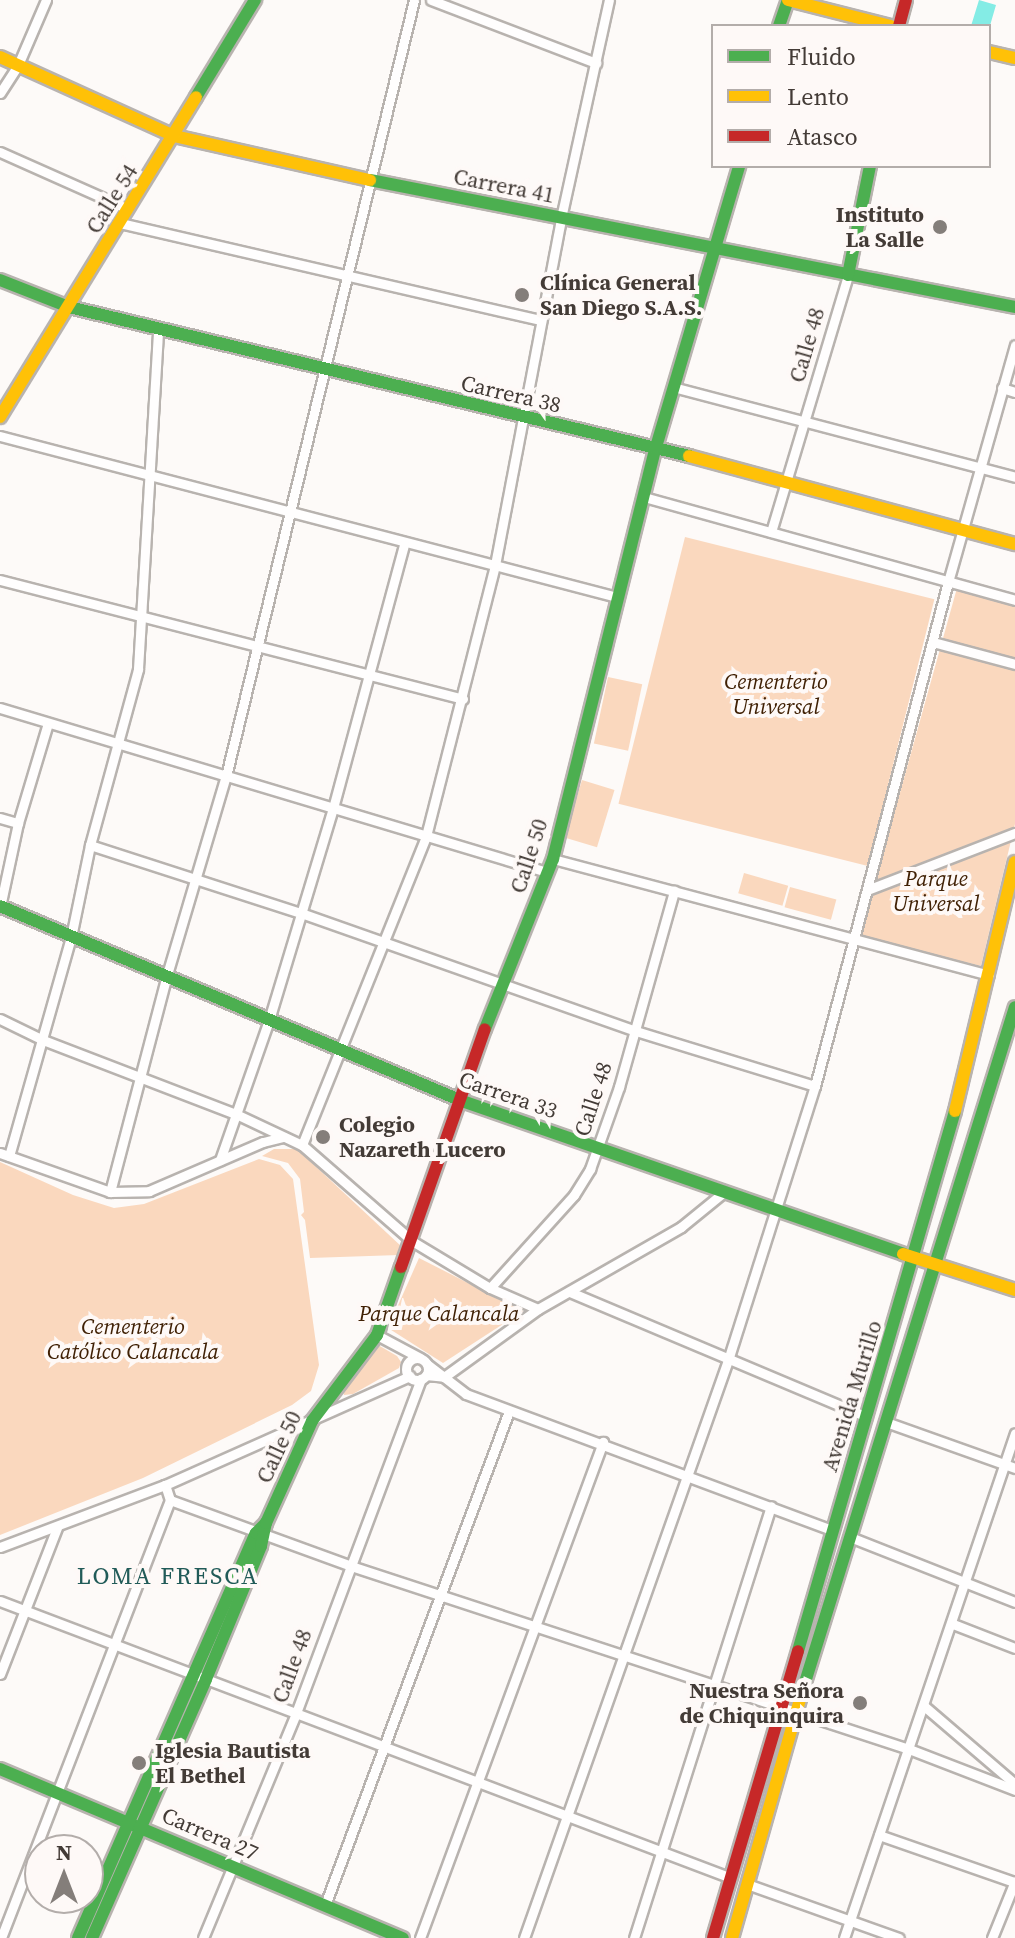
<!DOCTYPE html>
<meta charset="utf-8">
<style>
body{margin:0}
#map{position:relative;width:1015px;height:1938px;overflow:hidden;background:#fdfaf8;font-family:"Source Serif 4",serif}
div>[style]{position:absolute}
.green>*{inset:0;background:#fad8be;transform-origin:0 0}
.water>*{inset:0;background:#84ece5}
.roads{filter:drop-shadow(2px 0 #b8b3af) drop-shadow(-2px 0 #b8b3af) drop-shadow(0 2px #b8b3af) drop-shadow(0 -2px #b8b3af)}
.street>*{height:9px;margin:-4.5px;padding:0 4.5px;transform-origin:4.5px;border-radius:4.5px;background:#fffefe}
.street>.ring{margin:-4.5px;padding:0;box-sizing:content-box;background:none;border:9px solid #fffefe;border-radius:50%}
.fast>*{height:12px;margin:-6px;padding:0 6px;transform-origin:6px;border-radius:6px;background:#4caf50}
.slow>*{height:12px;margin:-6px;padding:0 6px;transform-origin:6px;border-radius:6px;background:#ffc107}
.jam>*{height:12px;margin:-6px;padding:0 6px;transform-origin:6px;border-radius:6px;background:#c62828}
.dots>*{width:22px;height:22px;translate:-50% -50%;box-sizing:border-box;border:4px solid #fef9f7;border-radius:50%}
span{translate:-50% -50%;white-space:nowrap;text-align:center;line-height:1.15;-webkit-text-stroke:8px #fef9f7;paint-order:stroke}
.street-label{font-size:22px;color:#433b36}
.poi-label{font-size:22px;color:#433b36;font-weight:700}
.right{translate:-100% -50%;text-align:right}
.left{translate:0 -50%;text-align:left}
.park-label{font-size:22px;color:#402105;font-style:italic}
.neighbourhood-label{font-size:24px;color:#215b58;letter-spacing:2px}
.legend{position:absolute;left:711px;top:24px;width:280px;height:144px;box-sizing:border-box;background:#fef9f7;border:2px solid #b3adaa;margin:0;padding:10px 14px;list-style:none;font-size:24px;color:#433b36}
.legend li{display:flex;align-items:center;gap:16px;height:40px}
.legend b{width:40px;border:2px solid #b3adaa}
.north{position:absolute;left:24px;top:1834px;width:80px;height:80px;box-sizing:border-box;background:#fef9f7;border:2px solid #b3adaa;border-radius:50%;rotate:0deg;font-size:22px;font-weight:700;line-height:32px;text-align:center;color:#433b36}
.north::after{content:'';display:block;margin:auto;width:28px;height:36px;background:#847e7a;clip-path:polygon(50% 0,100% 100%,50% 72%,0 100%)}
</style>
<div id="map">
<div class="green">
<div style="left:685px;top:537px;width:257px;height:275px;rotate:14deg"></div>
<div style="clip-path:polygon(957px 588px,1015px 604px,1015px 824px,981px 966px,860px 936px)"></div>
<div style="left:608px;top:677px;width:35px;height:68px;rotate:12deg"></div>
<div style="left:582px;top:780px;width:34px;height:60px;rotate:17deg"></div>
<div style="left:744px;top:873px;width:46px;height:21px;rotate:16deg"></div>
<div style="left:790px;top:887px;width:48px;height:21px;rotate:15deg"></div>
<div style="clip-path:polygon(274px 1149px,297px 1149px,402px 1247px,399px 1255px,310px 1258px,305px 1220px,301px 1215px,304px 1212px,300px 1179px,288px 1163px,262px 1156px)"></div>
<div style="clip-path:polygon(259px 1159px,280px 1165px,293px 1179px,319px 1365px,311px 1391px,292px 1405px,143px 1478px,0 1535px,0 1162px,73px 1195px,114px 1208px,144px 1204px)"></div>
<div style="clip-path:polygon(419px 1258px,523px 1311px,443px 1363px,388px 1328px)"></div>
<div style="clip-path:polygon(378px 1345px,397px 1356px,401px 1362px,399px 1368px,353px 1394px,344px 1395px,342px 1386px,373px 1347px)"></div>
</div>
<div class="water">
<div style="clip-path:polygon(979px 0,996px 5px,989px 29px,989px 26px,971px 26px)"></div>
</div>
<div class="roads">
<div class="street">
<div style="left:431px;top:0;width:177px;rotate:20.9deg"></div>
<div style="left:0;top:93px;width:33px;rotate:-57deg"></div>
<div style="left:18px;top:65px;width:71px;rotate:-66.7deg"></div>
<div style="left:0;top:152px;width:140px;rotate:24deg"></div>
<div style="left:120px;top:223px;width:432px;rotate:13deg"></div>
<div style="left:673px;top:387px;width:354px;rotate:14.7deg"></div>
<div style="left:1002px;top:388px;width:14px;rotate:17deg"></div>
<div style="left:0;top:436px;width:638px;rotate:14.62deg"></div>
<div style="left:644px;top:497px;width:385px;rotate:15.5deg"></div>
<div style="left:771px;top:532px;width:268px;rotate:-73.3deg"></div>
<div style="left:0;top:580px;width:478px;rotate:14.4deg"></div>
<div style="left:933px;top:642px;width:85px;rotate:15deg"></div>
<div style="left:0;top:708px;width:571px;rotate:16.69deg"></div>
<div style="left:0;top:818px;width:19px;rotate:16deg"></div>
<div style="left:90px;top:845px;width:222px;rotate:17.9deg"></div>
<div style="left:301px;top:913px;width:355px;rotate:19.4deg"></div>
<div style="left:636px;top:1031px;width:187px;rotate:17.1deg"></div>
<div style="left:553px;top:859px;width:451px;rotate:14.9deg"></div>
<div style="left:867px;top:890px;width:159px;rotate:-21.1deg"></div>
<div style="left:0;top:907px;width:86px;rotate:-77.9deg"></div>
<div style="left:18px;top:823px;width:104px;rotate:-73.3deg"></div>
<div style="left:0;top:1019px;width:48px;rotate:26deg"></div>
<div style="left:43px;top:1040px;width:207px;rotate:21deg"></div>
<div style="left:236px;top:1114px;width:73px;rotate:25.2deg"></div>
<div style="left:302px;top:1145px;width:146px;rotate:41.1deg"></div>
<div style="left:412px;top:1241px;width:91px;rotate:31.1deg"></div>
<div style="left:490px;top:1288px;width:52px;rotate:23.6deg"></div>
<div style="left:302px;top:1145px;width:333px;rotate:-68.1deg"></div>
<div style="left:426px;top:836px;width:280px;rotate:-75.7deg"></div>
<div style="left:495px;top:565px;width:353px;rotate:-79.2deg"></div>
<div style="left:561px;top:218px;width:223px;rotate:-77.6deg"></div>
<div style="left:0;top:1153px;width:117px;rotate:19.5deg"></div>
<div style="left:110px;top:1192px;width:39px;rotate:-1deg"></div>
<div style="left:149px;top:1191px;width:124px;rotate:-23.3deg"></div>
<div style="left:263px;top:1142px;width:21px;rotate:-14deg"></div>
<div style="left:9px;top:1156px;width:228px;rotate:-74.2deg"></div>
<div style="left:71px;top:937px;width:94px;rotate:-78.3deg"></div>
<div style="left:90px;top:845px;width:182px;rotate:-74.7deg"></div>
<div style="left:138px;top:669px;width:341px;rotate:-86.6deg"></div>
<div style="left:220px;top:1160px;width:148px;rotate:-70.7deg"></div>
<div style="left:269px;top:1020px;width:221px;rotate:-73.2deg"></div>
<div style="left:333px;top:808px;width:273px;rotate:-74.9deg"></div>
<div style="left:110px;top:1192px;width:221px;rotate:-75.3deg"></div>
<div style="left:166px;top:978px;width:211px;rotate:-73.5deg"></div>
<div style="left:226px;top:776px;width:798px;rotate:-76.38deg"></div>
<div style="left:490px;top:1288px;width:125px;rotate:-47.9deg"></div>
<div style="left:574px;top:1195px;width:31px;rotate:-58deg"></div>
<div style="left:590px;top:1169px;width:87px;rotate:-70.5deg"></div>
<div style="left:619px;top:1087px;width:204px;rotate:-74.3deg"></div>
<div style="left:570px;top:1292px;width:322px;rotate:22.8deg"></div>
<div style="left:377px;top:1335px;width:49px;rotate:28.1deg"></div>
<div class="ring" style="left:406px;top:1358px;width:13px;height:13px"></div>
<div style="left:427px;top:1364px;width:49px;rotate:37.6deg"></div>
<div style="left:466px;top:1394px;width:390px;rotate:20.4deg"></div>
<div style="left:426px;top:1375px;width:18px;rotate:6deg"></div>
<div style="left:444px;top:1377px;width:116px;rotate:-35.9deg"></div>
<div style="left:538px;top:1309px;width:165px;rotate:-29.8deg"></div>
<div style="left:681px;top:1227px;width:55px;rotate:-39.1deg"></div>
<div style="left:886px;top:1422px;width:137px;rotate:19.6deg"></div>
<div style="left:170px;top:1500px;width:193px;rotate:20deg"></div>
<div style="left:351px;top:1566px;width:587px;rotate:18.16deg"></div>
<div style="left:909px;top:1749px;width:114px;rotate:21.1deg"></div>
<div style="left:850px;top:1537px;width:177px;rotate:21.5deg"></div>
<div style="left:0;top:1547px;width:176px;rotate:-20.6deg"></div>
<div style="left:165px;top:1485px;width:268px;rotate:-24deg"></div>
<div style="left:0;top:1601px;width:782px;rotate:20.75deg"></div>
<div style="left:953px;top:1624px;width:66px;rotate:21.2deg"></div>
<div style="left:0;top:1674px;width:157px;rotate:-68.7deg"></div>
<div style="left:924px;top:1706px;width:120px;rotate:40.6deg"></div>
<div style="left:879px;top:1835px;width:143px;rotate:19.2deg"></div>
<div style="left:747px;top:1884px;width:161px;rotate:19.6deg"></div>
<div style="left:325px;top:1905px;width:527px;rotate:-69.57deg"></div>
<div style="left:1px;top:1938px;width:469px;rotate:-68.9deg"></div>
<div style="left:170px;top:1500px;width:16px;rotate:-108deg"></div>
<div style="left:203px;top:1938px;width:243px;rotate:-67.5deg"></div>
<div style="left:296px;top:1713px;width:357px;rotate:-69.5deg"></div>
<div style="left:420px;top:1938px;width:529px;rotate:-69.75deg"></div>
<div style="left:524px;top:1938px;width:613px;rotate:-70.56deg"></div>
<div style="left:728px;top:1360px;width:287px;rotate:-72.4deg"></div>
<div style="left:815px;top:1086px;width:521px;rotate:-75.22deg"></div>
<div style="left:948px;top:582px;width:246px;rotate:-74.2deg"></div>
<div style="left:634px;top:1938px;width:453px;rotate:-72.4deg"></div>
<div style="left:844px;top:1938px;width:533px;rotate:-71.29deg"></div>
<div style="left:992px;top:1938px;width:61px;rotate:-68deg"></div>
</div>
<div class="fast">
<div style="left:779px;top:26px;width:28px;rotate:-71deg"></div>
<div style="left:196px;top:97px;width:114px;rotate:-58.7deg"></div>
<div style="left:370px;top:180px;width:657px;rotate:11.14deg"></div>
<div style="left:848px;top:275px;width:111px;rotate:-78.6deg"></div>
<div style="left:0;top:280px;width:74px;rotate:21.4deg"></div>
<div style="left:69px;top:307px;width:638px;rotate:13.51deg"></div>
<div style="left:0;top:906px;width:501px;rotate:22.88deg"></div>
<div style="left:462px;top:1101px;width:467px;rotate:19.1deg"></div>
<div style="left:485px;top:1029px;width:183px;rotate:-68.2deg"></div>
<div style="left:553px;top:859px;width:425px;rotate:-76deg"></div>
<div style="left:656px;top:447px;width:293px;rotate:-73.5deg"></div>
<div style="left:798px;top:1651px;width:562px;rotate:-73.79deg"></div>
<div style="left:802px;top:1692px;width:717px;rotate:-72.73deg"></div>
<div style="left:0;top:1769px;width:437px;rotate:22.8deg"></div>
<div style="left:78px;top:1938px;width:442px;rotate:-66.3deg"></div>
<div style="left:256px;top:1533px;width:14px;rotate:-45deg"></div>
<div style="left:92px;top:1938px;width:283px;rotate:-66.2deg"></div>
<div style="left:206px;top:1679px;width:144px;rotate:-67.5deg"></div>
<div style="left:261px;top:1546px;width:24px;rotate:-78deg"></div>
<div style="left:266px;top:1523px;width:112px;rotate:-65.7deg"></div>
<div style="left:312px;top:1421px;width:108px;rotate:-52.9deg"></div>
<div style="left:377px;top:1335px;width:72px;rotate:-70.6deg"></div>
</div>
<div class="slow">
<div style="left:788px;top:0;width:106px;rotate:14.2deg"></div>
<div style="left:989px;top:52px;width:27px;rotate:13deg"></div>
<div style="left:0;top:57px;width:191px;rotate:24.4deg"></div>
<div style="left:174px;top:136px;width:201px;rotate:12.7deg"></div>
<div style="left:0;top:417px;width:375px;rotate:-58.5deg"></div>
<div style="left:689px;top:456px;width:338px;rotate:15.1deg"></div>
<div style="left:955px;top:1111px;width:256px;rotate:-76.5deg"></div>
<div style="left:903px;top:1254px;width:118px;rotate:17.8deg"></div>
<div style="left:732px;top:1938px;width:256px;rotate:-74.1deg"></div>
</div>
<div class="jam">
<div style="left:899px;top:26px;width:27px;rotate:-75deg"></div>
<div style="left:401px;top:1267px;width:252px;rotate:-70.6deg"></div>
<div style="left:713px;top:1938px;width:299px;rotate:-73.5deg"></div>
</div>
</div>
<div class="dots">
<div style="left:940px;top:227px;background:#847e7a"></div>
<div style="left:522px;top:295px;background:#847e7a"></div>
<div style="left:323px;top:1137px;background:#847e7a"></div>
<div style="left:860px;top:1703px;background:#847e7a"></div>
<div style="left:139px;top:1763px;background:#847e7a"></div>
</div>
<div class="street-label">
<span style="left:504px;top:186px;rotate:11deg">Carrera 41</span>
<span style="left:112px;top:199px;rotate:-58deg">Calle 54</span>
<span style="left:807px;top:345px;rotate:-74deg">Calle 48</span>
<span style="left:511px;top:394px;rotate:13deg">Carrera 38</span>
<span style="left:529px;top:856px;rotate:-72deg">Calle 50</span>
<span style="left:508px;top:1095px;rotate:19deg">Carrera 33</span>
<span style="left:593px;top:1099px;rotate:-72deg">Calle 48</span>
<span style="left:852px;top:1396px;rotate:-73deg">Avenida Murillo</span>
<span style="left:279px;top:1447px;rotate:-65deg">Calle 50</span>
<span style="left:292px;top:1666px;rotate:-70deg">Calle 48</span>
<span style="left:210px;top:1834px;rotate:23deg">Carrera 27</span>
</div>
<div class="poi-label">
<span class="right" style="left:924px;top:227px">Instituto<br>La Salle</span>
<span class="left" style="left:540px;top:295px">Clínica General<br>San Diego S.A.S.</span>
<span class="left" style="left:339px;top:1137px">Colegio<br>Nazareth Lucero</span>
<span class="right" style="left:844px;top:1703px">Nuestra Señora<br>de Chiquinquira</span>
<span class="left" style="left:155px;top:1763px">Iglesia Bautista<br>El Bethel</span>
</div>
<div class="park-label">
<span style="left:776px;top:694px">Cementerio<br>Universal</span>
<span style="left:936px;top:891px">Parque<br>Universal</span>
<span style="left:439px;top:1314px">Parque Calancala</span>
<span style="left:133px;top:1339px">Cementerio<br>Católico Calancala</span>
</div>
<div class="neighbourhood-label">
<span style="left:168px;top:1576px">LOMA FRESCA</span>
</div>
<ul class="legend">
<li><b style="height:10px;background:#4caf50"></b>Fluido</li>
<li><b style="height:10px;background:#ffc107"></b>Lento</li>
<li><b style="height:10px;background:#c62828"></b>Atasco</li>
</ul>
<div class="north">N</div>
</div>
